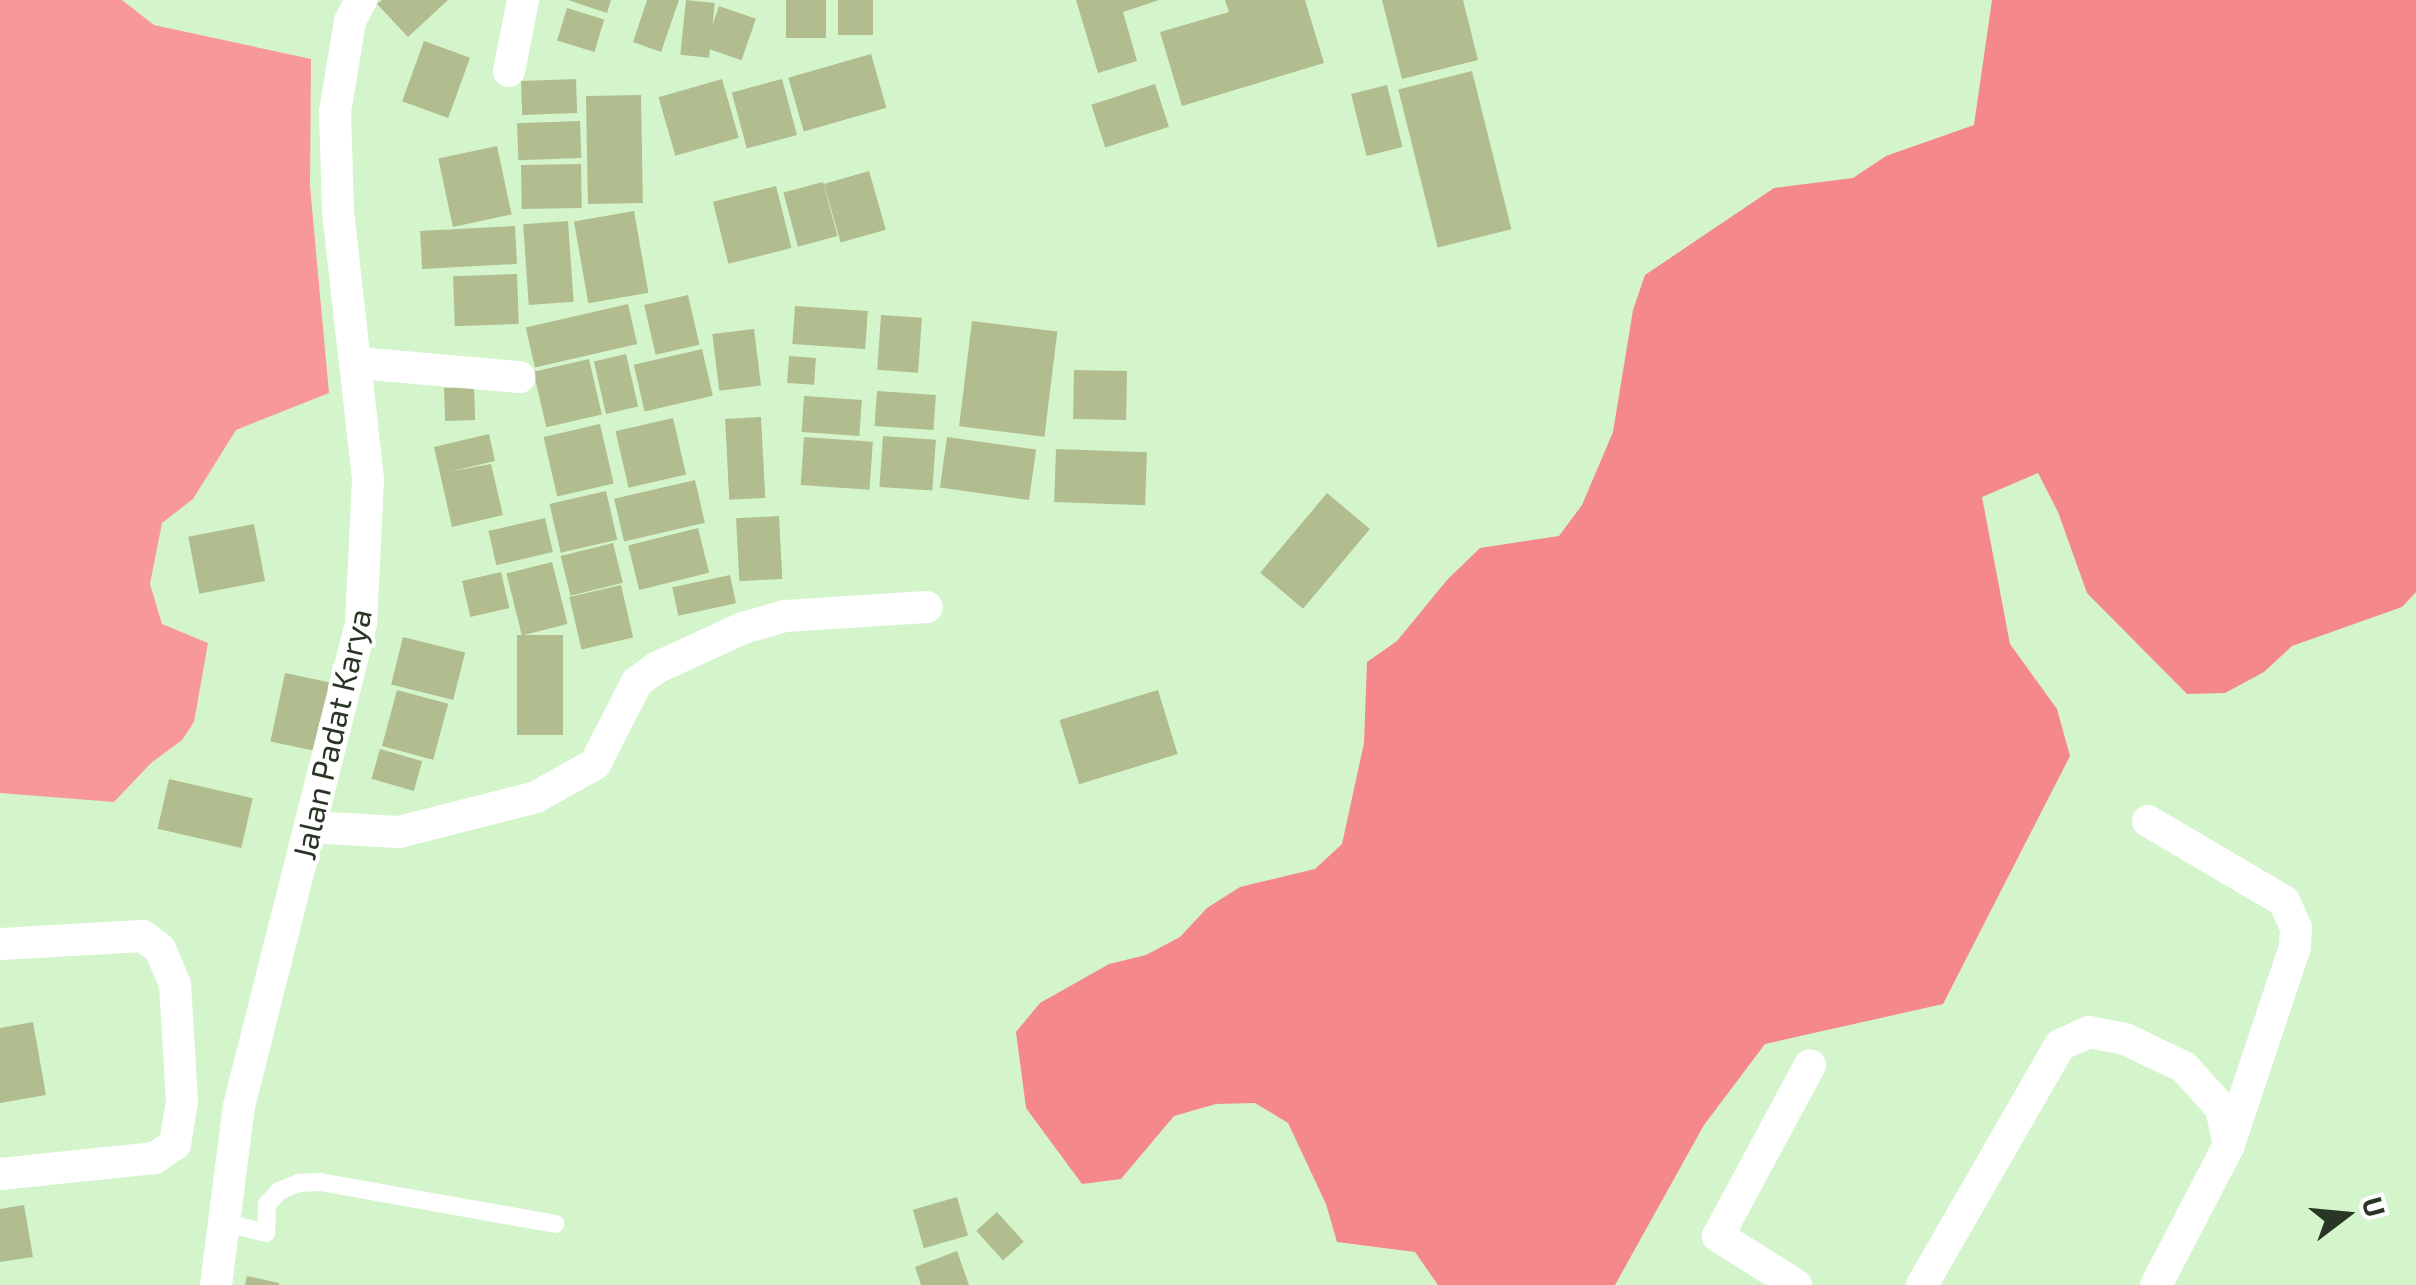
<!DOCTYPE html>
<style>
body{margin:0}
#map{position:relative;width:2416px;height:1285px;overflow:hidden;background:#d4f5cc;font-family:"Exo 2",sans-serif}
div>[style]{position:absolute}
.green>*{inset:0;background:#f99899}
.forest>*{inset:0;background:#f4888a}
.building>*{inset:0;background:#b1bd8e;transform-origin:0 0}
.service>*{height:18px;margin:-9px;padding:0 9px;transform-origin:9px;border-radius:9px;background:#fff}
.minor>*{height:32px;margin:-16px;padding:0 16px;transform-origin:16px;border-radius:16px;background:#fff}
span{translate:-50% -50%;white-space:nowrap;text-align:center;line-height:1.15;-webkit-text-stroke:8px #fff;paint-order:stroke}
.street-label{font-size:32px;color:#293626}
.north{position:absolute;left:2296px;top:1165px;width:100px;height:100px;-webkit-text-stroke:8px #fff;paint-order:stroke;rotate:74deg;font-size:28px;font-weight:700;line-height:40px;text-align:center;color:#293626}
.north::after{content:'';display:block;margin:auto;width:35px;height:45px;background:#293626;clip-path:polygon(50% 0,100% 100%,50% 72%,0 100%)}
</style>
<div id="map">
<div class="green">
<div style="clip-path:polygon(0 0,122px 0,154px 25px,311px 59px,310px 186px,329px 393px,236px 430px,193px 499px,162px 523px,150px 584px,162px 624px,208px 643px,194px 722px,182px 740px,151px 763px,114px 802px,0 793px)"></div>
</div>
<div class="forest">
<div style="clip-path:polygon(1992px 0,2416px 0,2416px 592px,2402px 607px,2292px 646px,2264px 672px,2225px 693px,2187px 694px,2087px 593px,2058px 512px,2038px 473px,1982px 497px,2010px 644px,2057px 709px,2070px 756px,1943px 1004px,1765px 1044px,1704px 1125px,1615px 1285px,1438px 1285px,1415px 1252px,1337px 1242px,1326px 1204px,1288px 1123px,1255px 1103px,1216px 1104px,1174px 1116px,1121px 1179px,1082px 1184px,1026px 1108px,1016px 1032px,1040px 1003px,1109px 964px,1146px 955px,1180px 937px,1207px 908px,1240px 887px,1315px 869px,1342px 844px,1364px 743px,1367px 662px,1397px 641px,1447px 580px,1480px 548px,1559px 536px,1582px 505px,1613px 432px,1633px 310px,1645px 275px,1774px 188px,1853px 178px,1886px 156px,1974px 125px)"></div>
</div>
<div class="building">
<div style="clip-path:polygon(382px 0,448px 0,408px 37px,377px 4px)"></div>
<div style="clip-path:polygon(568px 0,611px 0,607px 13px)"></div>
<div style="clip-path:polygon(647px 0,679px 0,661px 52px,633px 42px)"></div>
<div style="left:686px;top:0;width:29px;height:55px;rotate:6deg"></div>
<div style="left:786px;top:0;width:40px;height:38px"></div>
<div style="left:838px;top:0;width:35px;height:35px"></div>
<div style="clip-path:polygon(1076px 0,1159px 0,1123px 12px,1137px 61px,1098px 73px)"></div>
<div style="clip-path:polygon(1225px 0,1305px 0,1324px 63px,1182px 106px,1160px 32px,1229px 12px)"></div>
<div style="clip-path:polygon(1382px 0,1463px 0,1478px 60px,1402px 79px)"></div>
<div style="left:719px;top:6px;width:39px;height:44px;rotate:19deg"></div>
<div style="left:567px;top:8px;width:39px;height:34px;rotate:17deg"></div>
<div style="left:424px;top:41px;width:49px;height:64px;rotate:20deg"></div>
<div style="left:871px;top:54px;width:56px;height:86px;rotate:74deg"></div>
<div style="left:1472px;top:71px;width:163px;height:76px;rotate:76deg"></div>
<div style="left:576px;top:79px;width:34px;height:55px;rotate:88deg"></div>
<div style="left:722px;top:79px;width:61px;height:66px;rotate:74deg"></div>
<div style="left:782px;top:79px;width:58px;height:52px;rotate:75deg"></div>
<div style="left:1155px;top:84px;width:45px;height:67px;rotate:72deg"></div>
<div style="left:1387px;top:85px;width:64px;height:37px;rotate:76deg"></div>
<div style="left:641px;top:95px;width:108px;height:55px;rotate:89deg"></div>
<div style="left:580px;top:121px;width:37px;height:63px;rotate:88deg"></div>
<div style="left:497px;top:146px;width:70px;height:60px;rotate:78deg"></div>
<div style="left:581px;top:164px;width:44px;height:60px;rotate:89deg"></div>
<div style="left:869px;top:171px;width:61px;height:47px;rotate:74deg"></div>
<div style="left:823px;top:182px;width:56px;height:41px;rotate:75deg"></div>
<div style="left:776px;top:186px;width:64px;height:65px;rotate:76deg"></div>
<div style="left:634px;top:211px;width:83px;height:61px;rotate:80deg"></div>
<div style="left:568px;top:221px;width:81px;height:45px;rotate:86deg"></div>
<div style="left:515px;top:226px;width:38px;height:95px;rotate:87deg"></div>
<div style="left:517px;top:274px;width:50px;height:64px;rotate:88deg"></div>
<div style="left:688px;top:295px;width:51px;height:45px;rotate:77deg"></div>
<div style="left:628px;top:304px;width:41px;height:105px;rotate:77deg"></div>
<div style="left:795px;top:306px;width:73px;height:38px;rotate:4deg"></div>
<div style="left:881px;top:315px;width:41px;height:55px;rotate:4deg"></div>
<div style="left:972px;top:321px;width:86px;height:106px;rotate:7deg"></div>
<div style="left:754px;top:329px;width:57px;height:42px;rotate:83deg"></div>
<div style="left:702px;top:349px;width:48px;height:70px;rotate:77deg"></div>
<div style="left:626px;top:354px;width:54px;height:33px;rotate:77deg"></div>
<div style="left:789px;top:356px;width:27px;height:27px;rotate:4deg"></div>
<div style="left:589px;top:359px;width:57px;height:57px;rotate:77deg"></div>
<div style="left:1074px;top:370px;width:53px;height:49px;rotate:1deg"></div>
<div style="left:474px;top:387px;width:33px;height:30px;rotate:88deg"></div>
<div style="left:877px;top:391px;width:59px;height:35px;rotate:4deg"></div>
<div style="left:804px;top:396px;width:58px;height:36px;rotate:4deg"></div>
<div style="left:761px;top:417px;width:81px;height:36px;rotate:87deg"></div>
<div style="left:673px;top:418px;width:58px;height:59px;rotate:77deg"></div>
<div style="left:600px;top:424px;width:61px;height:58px;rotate:77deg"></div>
<div style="clip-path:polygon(489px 434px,495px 461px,448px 472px,491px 464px,503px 515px,452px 527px,434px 447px)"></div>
<div style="left:883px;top:436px;width:53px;height:51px;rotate:4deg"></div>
<div style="left:804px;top:437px;width:69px;height:48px;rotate:4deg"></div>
<div style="left:947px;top:437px;width:90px;height:51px;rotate:8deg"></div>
<div style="left:1056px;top:449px;width:91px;height:53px;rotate:2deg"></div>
<div style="left:695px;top:480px;width:44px;height:83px;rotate:77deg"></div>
<div style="left:606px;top:491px;width:50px;height:58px;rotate:77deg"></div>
<div style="left:1327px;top:493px;width:56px;height:104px;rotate:40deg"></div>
<div style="left:779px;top:516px;width:63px;height:43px;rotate:87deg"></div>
<div style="left:545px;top:518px;width:35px;height:58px;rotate:77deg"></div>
<div style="left:254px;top:524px;width:58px;height:67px;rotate:79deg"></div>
<div style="left:698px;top:528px;width:46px;height:72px;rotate:76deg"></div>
<div style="left:613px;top:543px;width:41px;height:54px;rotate:76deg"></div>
<div style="left:552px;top:562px;width:64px;height:47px;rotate:76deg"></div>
<div style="left:501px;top:572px;width:37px;height:40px;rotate:77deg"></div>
<div style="left:730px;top:575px;width:29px;height:59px;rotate:78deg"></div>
<div style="left:621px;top:585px;width:54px;height:53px;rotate:77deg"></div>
<div style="left:517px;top:635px;width:46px;height:100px"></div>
<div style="left:403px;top:637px;width:64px;height:49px;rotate:14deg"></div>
<div style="left:285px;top:673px;width:51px;height:70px;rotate:12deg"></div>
<div style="left:397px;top:690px;width:53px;height:58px;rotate:15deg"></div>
<div style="left:1158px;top:690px;width:67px;height:103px;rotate:73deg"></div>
<div style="left:380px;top:749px;width:44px;height:31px;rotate:16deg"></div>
<div style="left:169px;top:779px;width:86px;height:51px;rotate:13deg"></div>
<div style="clip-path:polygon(33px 1022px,46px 1095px,0 1103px,0 1028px)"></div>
<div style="left:957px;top:1197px;width:40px;height:46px;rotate:74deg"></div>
<div style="clip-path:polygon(24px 1205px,33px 1257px,0 1262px,0 1209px)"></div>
<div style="left:997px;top:1212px;width:40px;height:28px;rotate:48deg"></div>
<div style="clip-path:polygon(957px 1251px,969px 1285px,921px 1285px,915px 1267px)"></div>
<div style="clip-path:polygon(247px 1276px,279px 1283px,279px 1285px,245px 1285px)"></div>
</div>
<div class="service">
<div style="left:222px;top:1222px;width:45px;rotate:14deg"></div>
<div style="left:266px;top:1233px;width:29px;rotate:-88deg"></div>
<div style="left:267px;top:1204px;width:18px;rotate:-47deg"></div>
<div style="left:279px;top:1191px;width:22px;rotate:-22deg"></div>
<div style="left:299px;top:1183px;width:21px;rotate:-3deg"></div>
<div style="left:320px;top:1182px;width:239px;rotate:10.1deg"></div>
</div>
<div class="minor">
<div style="left:509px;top:71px;width:72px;rotate:-78.8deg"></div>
<div style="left:358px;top:363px;width:162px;rotate:5deg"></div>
<div style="left:2148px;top:821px;width:158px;rotate:30.5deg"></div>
<div style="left:2284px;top:901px;width:30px;rotate:66deg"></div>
<div style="left:2296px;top:928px;width:19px;rotate:93deg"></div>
<div style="left:2295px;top:947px;width:205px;rotate:108.5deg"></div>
<div style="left:310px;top:827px;width:89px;rotate:3.2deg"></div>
<div style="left:399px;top:832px;width:141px;rotate:-14.3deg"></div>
<div style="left:536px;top:797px;width:68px;rotate:-29.2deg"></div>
<div style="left:595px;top:764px;width:92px;rotate:-62.9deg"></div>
<div style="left:637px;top:682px;width:24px;rotate:-36deg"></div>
<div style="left:656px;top:668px;width:96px;rotate:-24.7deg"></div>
<div style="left:743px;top:628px;width:44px;rotate:-15.9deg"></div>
<div style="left:785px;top:616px;width:142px;rotate:-3.6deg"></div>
<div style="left:0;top:944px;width:143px;rotate:-3.2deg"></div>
<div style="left:143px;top:936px;width:21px;rotate:37deg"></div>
<div style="left:160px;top:949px;width:38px;rotate:67deg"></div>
<div style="left:175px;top:984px;width:117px;rotate:86.6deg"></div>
<div style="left:182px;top:1101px;width:44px;rotate:99.2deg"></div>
<div style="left:175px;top:1144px;width:24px;rotate:145deg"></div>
<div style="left:155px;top:1158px;width:156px;rotate:174.1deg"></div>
<div style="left:216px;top:1285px;width:180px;rotate:-82.7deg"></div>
<div style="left:239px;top:1106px;width:498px;rotate:-75.8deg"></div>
<div style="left:361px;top:623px;width:144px;rotate:-87.2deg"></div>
<div style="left:368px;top:479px;width:270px;rotate:-96.4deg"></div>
<div style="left:338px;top:211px;width:99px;rotate:-91.7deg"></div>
<div style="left:335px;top:112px;width:92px;rotate:-80.6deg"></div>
<div style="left:350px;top:21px;width:24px;rotate:-62deg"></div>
<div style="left:1796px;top:1285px;width:92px;rotate:-147.9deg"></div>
<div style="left:1718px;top:1236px;width:194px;rotate:-61.7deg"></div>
<div style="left:1922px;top:1285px;width:277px;rotate:-60.1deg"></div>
<div style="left:2060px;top:1045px;width:32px;rotate:-24deg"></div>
<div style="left:2089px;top:1032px;width:37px;rotate:11deg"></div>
<div style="left:2125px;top:1039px;width:65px;rotate:25.4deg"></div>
<div style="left:2184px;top:1067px;width:55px;rotate:47.9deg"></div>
<div style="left:2221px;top:1108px;width:38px;rotate:78deg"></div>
<div style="left:2229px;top:1145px;width:158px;rotate:117.5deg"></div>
</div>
<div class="street-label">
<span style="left:331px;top:734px;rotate:-77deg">Jalan Padat Karya</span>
</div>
<div class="north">U</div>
</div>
